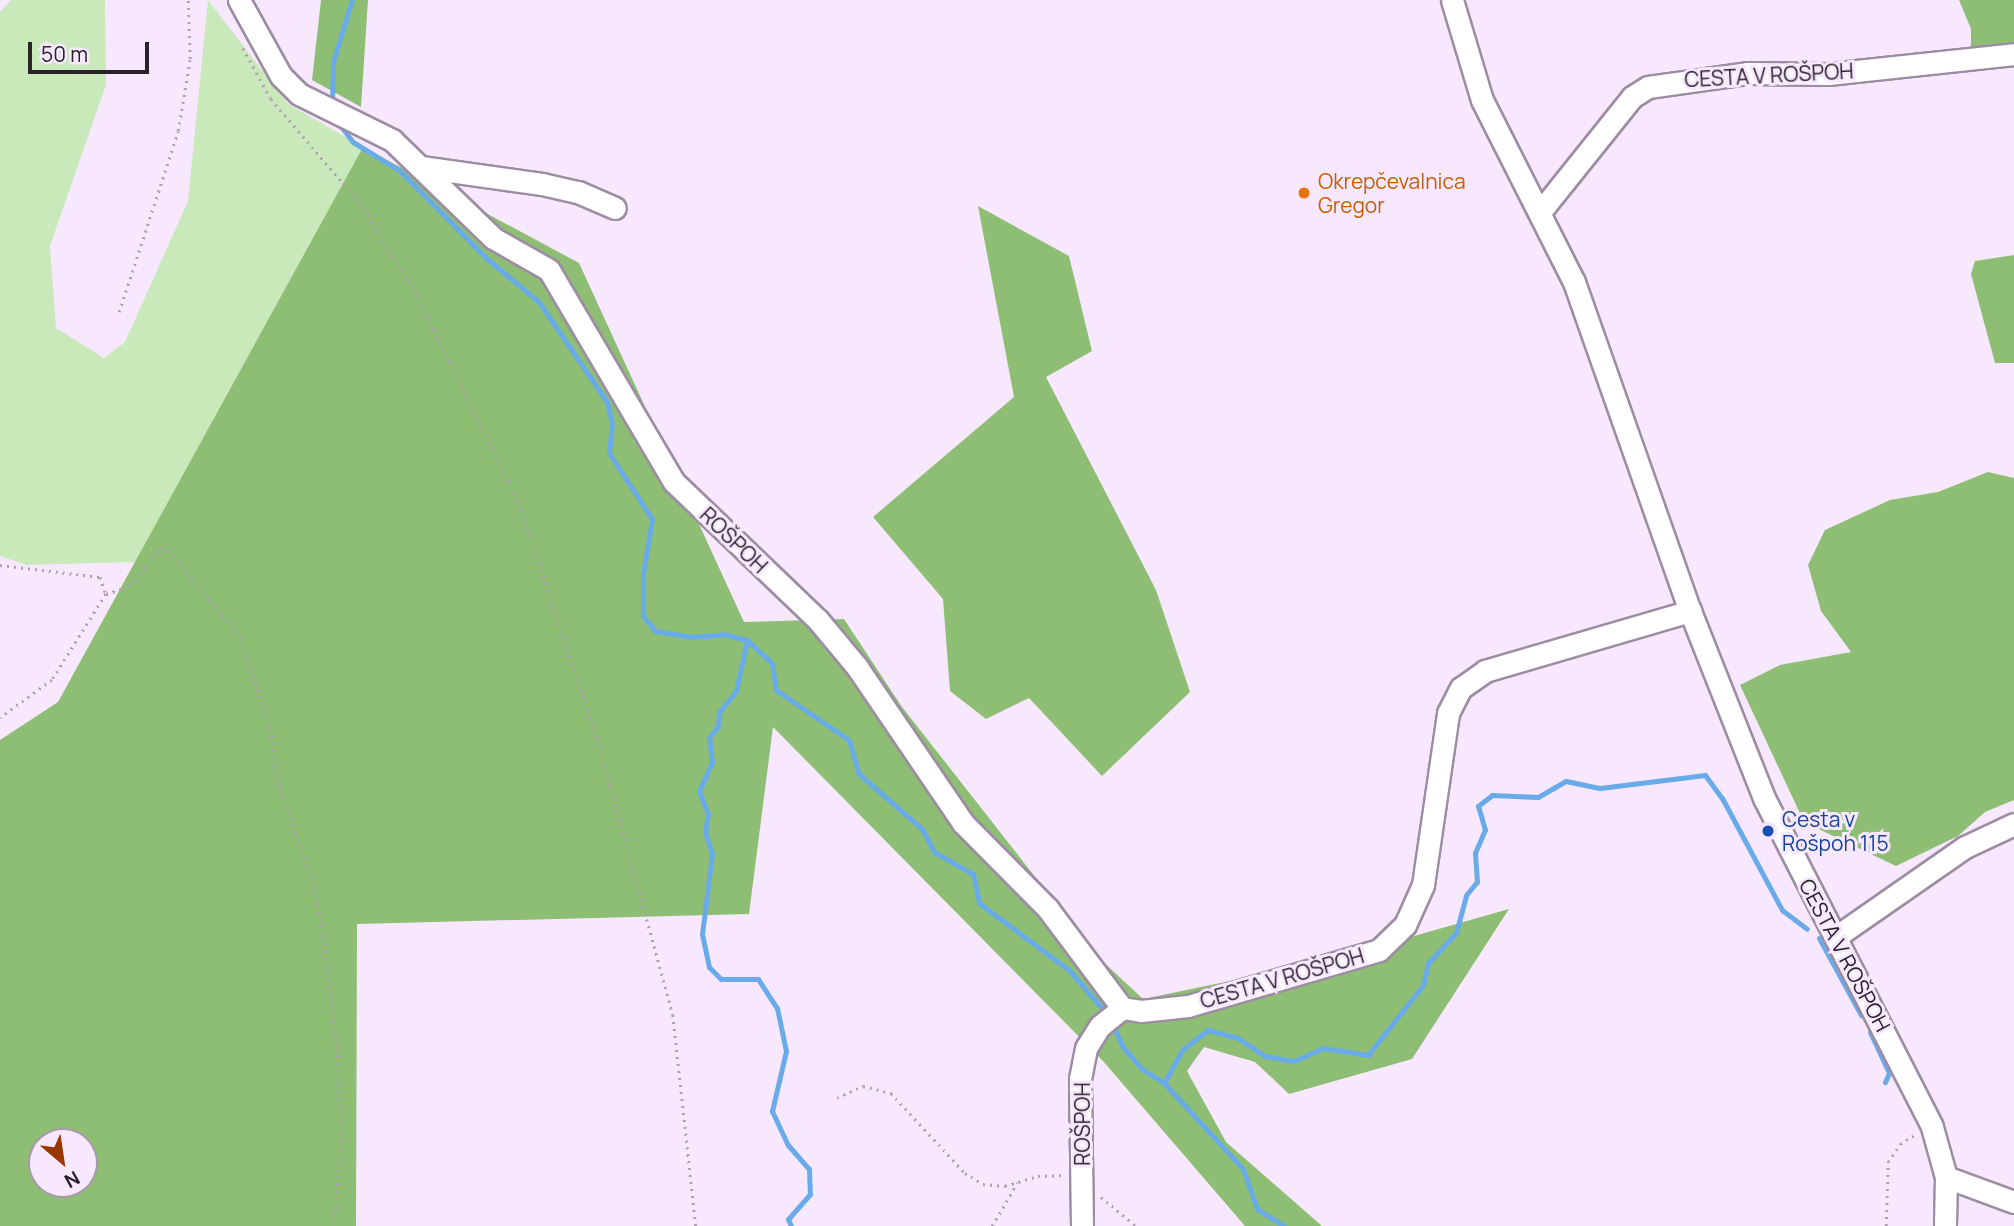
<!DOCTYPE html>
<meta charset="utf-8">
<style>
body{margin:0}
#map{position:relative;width:2014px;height:1226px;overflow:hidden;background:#f8e8ff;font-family:Manrope,sans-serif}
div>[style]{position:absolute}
.green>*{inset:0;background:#c9e9bb}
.forest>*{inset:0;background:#8dbe74}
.stream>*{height:5px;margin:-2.5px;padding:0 2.5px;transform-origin:2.5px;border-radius:2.5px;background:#69abe9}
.path>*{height:2.5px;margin-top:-1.25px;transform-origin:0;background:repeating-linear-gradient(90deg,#aea1b3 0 2px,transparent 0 7px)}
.roads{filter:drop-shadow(2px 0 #9d8da3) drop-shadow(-2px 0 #9d8da3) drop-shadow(0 2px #9d8da3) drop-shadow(0 -2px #9d8da3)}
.minor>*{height:21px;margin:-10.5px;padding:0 10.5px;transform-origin:10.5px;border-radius:10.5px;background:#fff}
.dots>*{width:19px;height:19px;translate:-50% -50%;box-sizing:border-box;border:4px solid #f8e8ff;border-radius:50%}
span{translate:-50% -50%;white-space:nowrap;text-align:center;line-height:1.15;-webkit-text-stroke:6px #f8e8ff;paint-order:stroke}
.street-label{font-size:21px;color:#29222b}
.food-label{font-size:21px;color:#c56008}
.left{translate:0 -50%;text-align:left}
.transit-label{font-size:21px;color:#164399}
.north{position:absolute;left:28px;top:1128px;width:70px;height:70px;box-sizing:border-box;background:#f8e8ff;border:2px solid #a599aa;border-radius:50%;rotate:151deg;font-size:19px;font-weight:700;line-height:28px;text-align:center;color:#29222b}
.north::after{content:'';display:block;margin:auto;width:24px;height:32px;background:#9a3600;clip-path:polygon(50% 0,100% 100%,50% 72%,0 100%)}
.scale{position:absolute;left:28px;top:42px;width:121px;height:32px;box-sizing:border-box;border:4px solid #29222b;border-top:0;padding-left:9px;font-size:21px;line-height:24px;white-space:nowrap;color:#29222b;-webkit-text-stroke:5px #f8e8ff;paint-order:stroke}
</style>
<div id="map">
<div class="green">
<div style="clip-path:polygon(11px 0,105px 0,106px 85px,50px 246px,56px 328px,104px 358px,125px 342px,188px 201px,208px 0,288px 104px,363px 147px,135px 562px,26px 565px,0 556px,0 12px)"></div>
</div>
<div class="forest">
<div style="clip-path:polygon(321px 0,368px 0,361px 107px,312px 80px)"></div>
<div style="clip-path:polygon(1959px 0,2014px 0,2014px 44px,1971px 50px,1971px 29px)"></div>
<div style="clip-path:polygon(evenodd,363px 147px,579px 263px,744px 622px,844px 619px,902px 707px,1098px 957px,1143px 999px,1326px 961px,1509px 909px,1412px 1059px,1289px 1094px,1255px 1062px,1204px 1047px,1187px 1071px,1226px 1142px,1322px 1226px,1245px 1226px,1103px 1061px,773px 727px,749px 914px,357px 924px,356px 1226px,0 1226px,0 740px,58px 702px,363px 147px,42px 1142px,84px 1142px,84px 1184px,42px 1184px,42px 1142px)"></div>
<div style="clip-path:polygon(978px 206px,1069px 256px,1092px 351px,1046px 377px,1156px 590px,1190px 692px,1102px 776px,1029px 698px,986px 719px,950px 691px,943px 599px,873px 517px,1014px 397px)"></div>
<div style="clip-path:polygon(2014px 255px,2014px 363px,1995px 363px,1971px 274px,1975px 261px)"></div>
<div style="clip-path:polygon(1988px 472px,2014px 478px,2014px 800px,1985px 812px,1958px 836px,1896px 866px,1804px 822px,1740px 685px,1780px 665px,1851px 652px,1821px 611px,1808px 565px,1825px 530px,1890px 500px,1938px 492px)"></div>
</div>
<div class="stream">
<div style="left:332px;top:106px;width:44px;rotate:-88.7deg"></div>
<div style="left:333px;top:62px;width:65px;rotate:-73deg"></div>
<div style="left:337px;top:121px;width:26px;rotate:53deg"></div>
<div style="left:353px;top:142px;width:55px;rotate:31.7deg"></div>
<div style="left:400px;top:171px;width:121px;rotate:45.3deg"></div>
<div style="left:485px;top:257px;width:70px;rotate:39.8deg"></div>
<div style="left:539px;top:302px;width:121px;rotate:55.8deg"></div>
<div style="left:607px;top:402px;width:23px;rotate:77deg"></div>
<div style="left:612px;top:424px;width:29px;rotate:96deg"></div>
<div style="left:609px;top:453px;width:79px;rotate:56.9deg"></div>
<div style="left:652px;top:519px;width:56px;rotate:99.3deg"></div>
<div style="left:643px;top:574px;width:42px;rotate:90deg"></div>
<div style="left:643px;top:616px;width:19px;rotate:51deg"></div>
<div style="left:655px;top:631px;width:37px;rotate:9deg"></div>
<div style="left:692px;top:637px;width:32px;rotate:-5deg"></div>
<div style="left:724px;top:634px;width:24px;rotate:15deg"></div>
<div style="left:747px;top:640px;width:34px;rotate:43deg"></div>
<div style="left:772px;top:663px;width:27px;rotate:82deg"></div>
<div style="left:776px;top:690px;width:88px;rotate:34.4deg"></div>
<div style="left:849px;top:740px;width:35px;rotate:74deg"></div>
<div style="left:859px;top:774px;width:84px;rotate:41.1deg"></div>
<div style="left:922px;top:829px;width:26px;rotate:62deg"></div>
<div style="left:934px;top:852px;width:45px;rotate:29.4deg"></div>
<div style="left:973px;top:874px;width:30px;rotate:78deg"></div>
<div style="left:979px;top:903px;width:112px;rotate:36.7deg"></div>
<div style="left:1069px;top:970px;width:58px;rotate:49.2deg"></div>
<div style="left:747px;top:640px;width:52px;rotate:102.2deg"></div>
<div style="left:736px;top:691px;width:27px;rotate:129deg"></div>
<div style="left:719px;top:712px;width:14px;rotate:94deg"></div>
<div style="left:718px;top:726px;width:15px;rotate:127deg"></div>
<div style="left:709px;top:738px;width:24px;rotate:83deg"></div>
<div style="left:712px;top:762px;width:32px;rotate:114deg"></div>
<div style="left:699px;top:791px;width:25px;rotate:69deg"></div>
<div style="left:708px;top:814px;width:18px;rotate:99deg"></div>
<div style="left:705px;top:832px;width:23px;rotate:72deg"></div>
<div style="left:712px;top:854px;width:81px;rotate:97.1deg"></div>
<div style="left:702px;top:934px;width:34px;rotate:78deg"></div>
<div style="left:709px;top:967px;width:17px;rotate:45deg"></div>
<div style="left:721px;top:979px;width:37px"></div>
<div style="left:758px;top:979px;width:35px;rotate:57deg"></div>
<div style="left:777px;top:1008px;width:44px;rotate:78.2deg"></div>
<div style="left:786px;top:1051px;width:62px;rotate:103.1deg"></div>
<div style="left:772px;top:1111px;width:38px;rotate:65deg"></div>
<div style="left:788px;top:1145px;width:32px;rotate:49deg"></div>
<div style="left:809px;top:1169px;width:25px;rotate:88deg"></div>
<div style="left:810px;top:1194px;width:33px;rotate:131deg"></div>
<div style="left:788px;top:1219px;width:8px;rotate:67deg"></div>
<div style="left:1819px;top:938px;width:88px;rotate:61.4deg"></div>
<div style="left:1112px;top:1022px;width:26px;rotate:67deg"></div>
<div style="left:1122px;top:1046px;width:30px;rotate:49deg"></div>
<div style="left:1142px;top:1069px;width:26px;rotate:32deg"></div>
<div style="left:1164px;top:1083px;width:117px;rotate:47.4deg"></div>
<div style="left:1243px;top:1169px;width:42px;rotate:70.7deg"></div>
<div style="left:1257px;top:1209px;width:32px;rotate:32deg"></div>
<div style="left:1870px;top:1032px;width:45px;rotate:65.1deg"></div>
<div style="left:1889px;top:1073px;width:10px;rotate:114deg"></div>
<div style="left:1164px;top:1083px;width:38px;rotate:-61deg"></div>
<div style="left:1182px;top:1050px;width:33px;rotate:-38deg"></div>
<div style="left:1208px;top:1030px;width:31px;rotate:15deg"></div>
<div style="left:1238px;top:1038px;width:32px;rotate:34deg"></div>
<div style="left:1265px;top:1056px;width:29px;rotate:10deg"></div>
<div style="left:1294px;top:1061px;width:32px;rotate:-24deg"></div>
<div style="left:1323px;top:1048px;width:46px;rotate:8.8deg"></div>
<div style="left:1368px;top:1055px;width:89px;rotate:-51.8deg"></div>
<div style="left:1423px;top:985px;width:23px;rotate:-77deg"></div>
<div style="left:1428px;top:963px;width:41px;rotate:-47deg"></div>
<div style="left:1456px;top:933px;width:39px;rotate:-75deg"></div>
<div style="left:1466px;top:895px;width:17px;rotate:-50deg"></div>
<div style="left:1477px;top:882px;width:29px;rotate:-94deg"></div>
<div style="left:1475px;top:853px;width:25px;rotate:-67deg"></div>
<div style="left:1485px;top:830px;width:25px;rotate:-106deg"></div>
<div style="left:1478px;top:806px;width:18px;rotate:-38deg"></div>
<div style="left:1492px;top:795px;width:46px;rotate:2.5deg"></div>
<div style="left:1538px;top:797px;width:32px;rotate:-30deg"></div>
<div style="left:1566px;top:781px;width:35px;rotate:12deg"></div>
<div style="left:1600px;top:788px;width:106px;rotate:-7.1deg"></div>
<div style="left:1705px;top:775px;width:29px;rotate:54deg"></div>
<div style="left:1722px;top:798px;width:127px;rotate:61.8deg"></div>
<div style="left:1782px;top:910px;width:31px;rotate:37deg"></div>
</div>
<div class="path">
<div style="left:243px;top:48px;width:58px;rotate:61.2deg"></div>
<div style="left:271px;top:99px;width:137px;rotate:49.4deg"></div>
<div style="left:360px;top:203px;width:104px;rotate:58deg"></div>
<div style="left:415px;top:291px;width:236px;rotate:63.9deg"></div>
<div style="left:519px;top:503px;width:247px;rotate:71.6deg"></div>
<div style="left:597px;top:737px;width:288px;rotate:74.7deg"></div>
<div style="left:673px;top:1015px;width:212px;rotate:83.8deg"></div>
<div style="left:119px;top:312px;width:190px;rotate:-71.9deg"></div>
<div style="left:178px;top:131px;width:73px;rotate:-80.5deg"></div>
<div style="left:190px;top:59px;width:59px;rotate:-91.9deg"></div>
<div style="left:0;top:565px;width:101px;rotate:6.8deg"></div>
<div style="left:100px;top:577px;width:18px;rotate:71deg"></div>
<div style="left:106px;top:594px;width:102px;rotate:122.1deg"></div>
<div style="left:52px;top:680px;width:64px;rotate:143.8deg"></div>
<div style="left:106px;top:594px;width:25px;rotate:-18deg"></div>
<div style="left:130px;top:586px;width:53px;rotate:-50.3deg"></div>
<div style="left:164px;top:545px;width:119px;rotate:50.1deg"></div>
<div style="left:240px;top:636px;width:98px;rotate:71.6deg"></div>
<div style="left:271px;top:729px;width:49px;rotate:83deg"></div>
<div style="left:277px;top:778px;width:112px;rotate:70.8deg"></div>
<div style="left:314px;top:884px;width:54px;rotate:79.3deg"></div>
<div style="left:324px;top:937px;width:120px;rotate:83.3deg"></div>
<div style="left:338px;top:1056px;width:86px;rotate:87.3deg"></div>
<div style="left:342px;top:1142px;width:84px;rotate:95.4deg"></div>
<div style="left:837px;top:1098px;width:29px;rotate:-25deg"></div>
<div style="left:863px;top:1086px;width:29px;rotate:14deg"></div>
<div style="left:891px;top:1093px;width:109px;rotate:47.2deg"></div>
<div style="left:965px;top:1173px;width:21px;rotate:31deg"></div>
<div style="left:983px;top:1184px;width:22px;rotate:5deg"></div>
<div style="left:1005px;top:1186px;width:34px;rotate:-17deg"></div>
<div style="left:1038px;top:1176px;width:27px;rotate:-2deg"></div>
<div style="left:1101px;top:1197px;width:45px;rotate:39.6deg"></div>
<div style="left:992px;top:1226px;width:50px;rotate:-59.8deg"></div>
<div style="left:1886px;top:1226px;width:64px;rotate:-88.2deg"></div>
<div style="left:1888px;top:1162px;width:22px;rotate:-56deg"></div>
<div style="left:1900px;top:1144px;width:19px;rotate:-32deg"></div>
</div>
<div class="roads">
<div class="minor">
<div style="left:239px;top:0;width:87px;rotate:61.1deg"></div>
<div style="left:281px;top:76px;width:25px;rotate:45deg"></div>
<div style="left:299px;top:94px;width:104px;rotate:26.3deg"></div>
<div style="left:392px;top:140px;width:141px;rotate:44.1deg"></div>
<div style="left:493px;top:238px;width:64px;rotate:29.7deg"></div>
<div style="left:549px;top:270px;width:246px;rotate:59.5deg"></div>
<div style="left:674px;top:482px;width:199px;rotate:43.8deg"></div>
<div style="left:818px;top:620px;width:61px;rotate:50.3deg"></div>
<div style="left:857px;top:667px;width:189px;rotate:55.8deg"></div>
<div style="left:963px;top:823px;width:121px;rotate:45.3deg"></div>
<div style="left:1048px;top:909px;width:124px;rotate:53.2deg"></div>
<div style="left:1452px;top:0;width:104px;rotate:73.3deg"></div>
<div style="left:1482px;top:100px;width:204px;rotate:63.2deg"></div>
<div style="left:1574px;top:282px;width:349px;rotate:70.6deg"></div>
<div style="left:1690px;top:611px;width:201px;rotate:68.4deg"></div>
<div style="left:1764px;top:798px;width:369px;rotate:62.9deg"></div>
<div style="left:1932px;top:1127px;width:52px;rotate:74.4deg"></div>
<div style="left:1946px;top:1177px;width:49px;rotate:91.2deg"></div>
<div style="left:421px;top:167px;width:122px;rotate:8deg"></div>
<div style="left:542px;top:184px;width:37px;rotate:13deg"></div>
<div style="left:578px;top:192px;width:40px;rotate:23.4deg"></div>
<div style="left:1540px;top:212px;width:147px;rotate:-51.3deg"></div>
<div style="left:1632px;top:97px;width:19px;rotate:-32deg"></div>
<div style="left:1648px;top:87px;width:100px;rotate:-8deg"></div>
<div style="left:1747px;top:73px;width:81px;rotate:0.7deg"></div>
<div style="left:1828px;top:74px;width:187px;rotate:-6.1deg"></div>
<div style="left:1837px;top:936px;width:156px;rotate:-34.8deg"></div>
<div style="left:1965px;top:847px;width:54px;rotate:-25.1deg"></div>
<div style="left:1122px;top:1008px;width:19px;rotate:9deg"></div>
<div style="left:1141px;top:1011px;width:47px;rotate:-6.1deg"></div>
<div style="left:1188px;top:1006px;width:199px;rotate:-16.3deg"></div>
<div style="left:1379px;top:950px;width:36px;rotate:-44deg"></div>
<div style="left:1405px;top:925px;width:44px;rotate:-65.8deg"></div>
<div style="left:1423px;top:885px;width:174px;rotate:-81.7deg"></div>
<div style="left:1448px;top:713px;width:28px;rotate:-63deg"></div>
<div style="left:1461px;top:688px;width:29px;rotate:-35deg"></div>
<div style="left:1485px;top:671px;width:214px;rotate:-16.3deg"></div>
<div style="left:1946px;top:1177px;width:72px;rotate:20.2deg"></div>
<div style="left:1082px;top:1226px;width:147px;rotate:-90.8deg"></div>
<div style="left:1080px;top:1079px;width:32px;rotate:-79deg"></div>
<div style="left:1086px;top:1048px;width:26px;rotate:-58deg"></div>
<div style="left:1100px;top:1026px;width:28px;rotate:-39deg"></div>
</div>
</div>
<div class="dots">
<div style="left:1304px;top:193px;background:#e8710a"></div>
<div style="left:1768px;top:831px;background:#1a4fb4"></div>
</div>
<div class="street-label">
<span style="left:1769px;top:75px;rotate:-3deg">CESTA V ROŠPOH</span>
<span style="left:734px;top:540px;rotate:44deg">ROŠPOH</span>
<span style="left:1845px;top:955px;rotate:62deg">CESTA V ROŠPOH</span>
<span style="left:1282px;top:978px;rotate:-16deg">CESTA V ROŠPOH</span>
<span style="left:1082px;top:1124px;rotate:-90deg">ROŠPOH</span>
</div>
<div class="food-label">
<span class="left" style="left:1318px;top:193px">Okrepčevalnica<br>Gregor</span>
</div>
<div class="transit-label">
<span class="left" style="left:1782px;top:831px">Cesta v<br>Rošpoh 115</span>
</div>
<div class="north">N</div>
<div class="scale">50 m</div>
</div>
